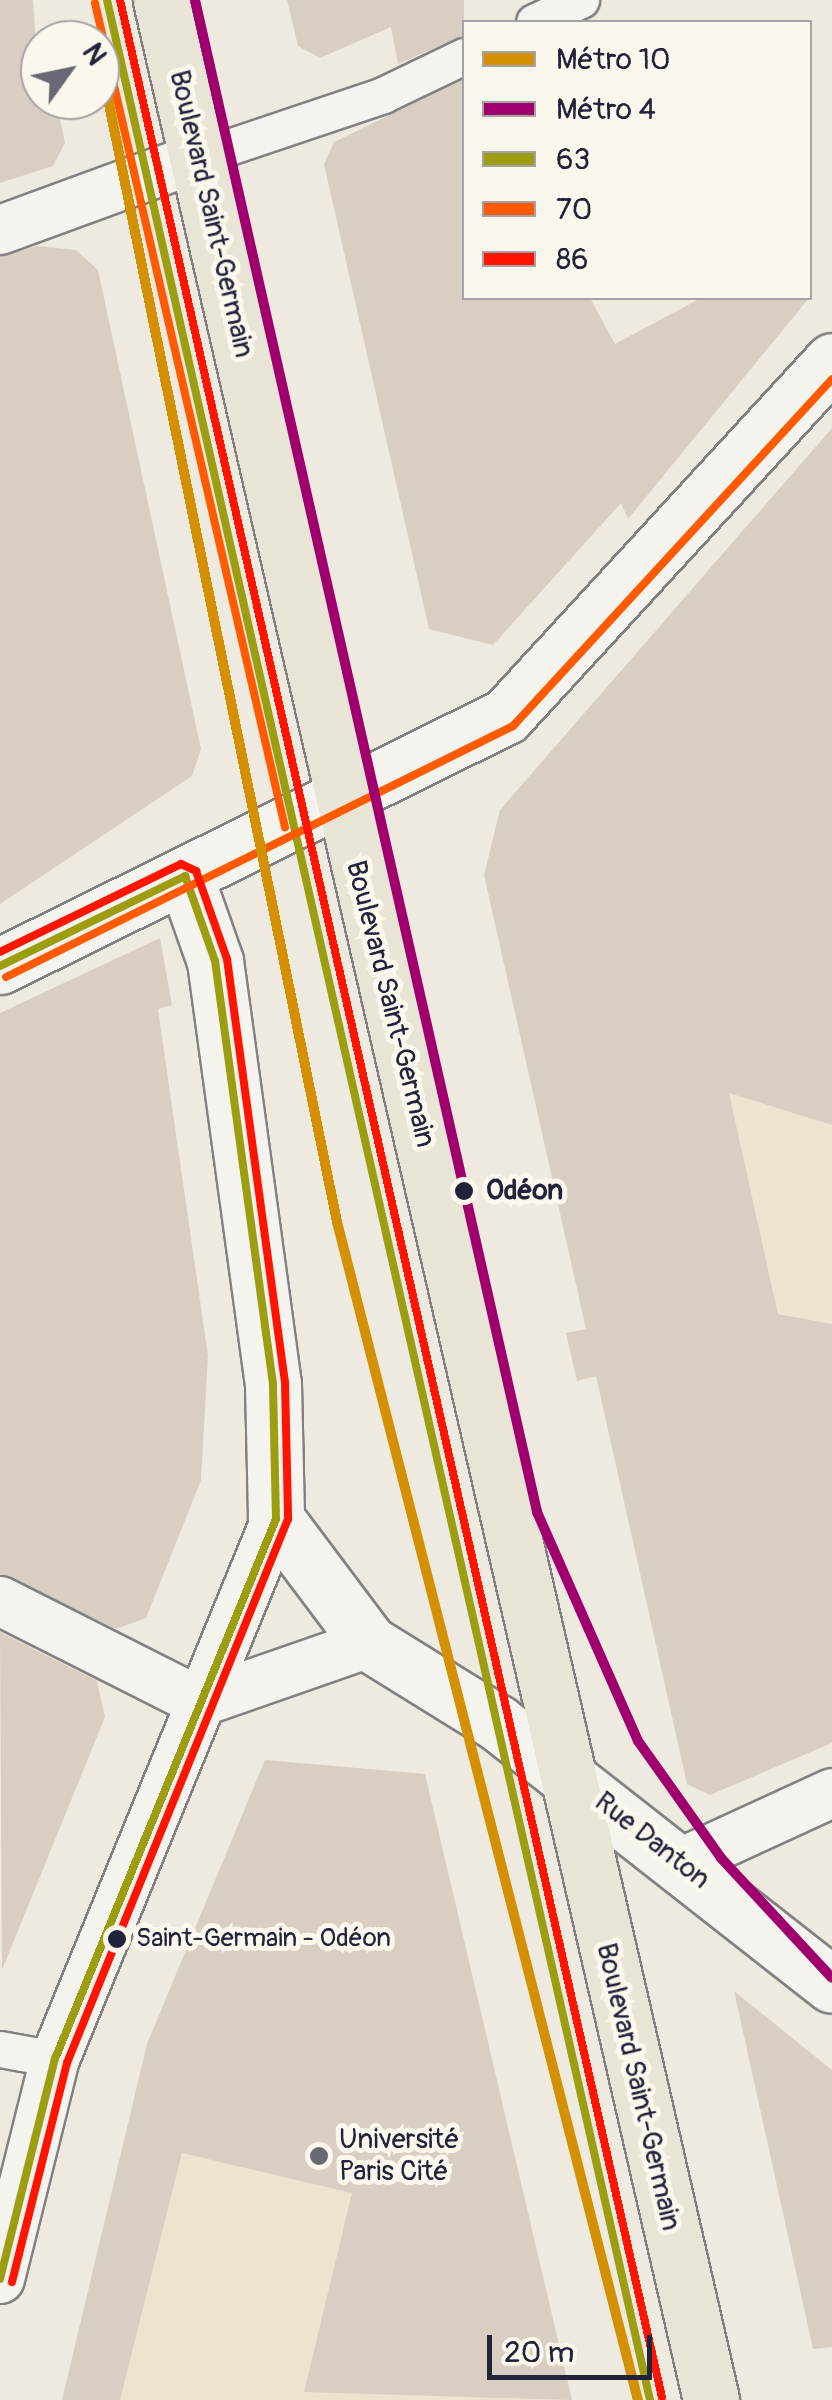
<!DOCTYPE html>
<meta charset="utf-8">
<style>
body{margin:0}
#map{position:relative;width:832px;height:2400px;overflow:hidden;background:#efeae0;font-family:Pangolin,sans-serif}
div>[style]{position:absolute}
.built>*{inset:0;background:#eee3d1}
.building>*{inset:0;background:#d8cfc2}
.roads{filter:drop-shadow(2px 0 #838081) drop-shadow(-2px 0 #838081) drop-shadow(0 2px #838081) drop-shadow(0 -2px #838081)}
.pedestrian>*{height:35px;margin:-17.5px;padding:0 17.5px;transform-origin:17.5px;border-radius:17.5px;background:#f5f3ee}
.minor>*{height:48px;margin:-24px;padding:0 24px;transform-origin:24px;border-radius:24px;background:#f5f3ee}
.tertiary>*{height:55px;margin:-27.5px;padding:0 27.5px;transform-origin:27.5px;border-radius:27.5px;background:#f5f3ee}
.primary>*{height:55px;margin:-27.5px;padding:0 27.5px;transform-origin:27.5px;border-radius:27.5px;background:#e9e5d6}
.bus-1>*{height:8px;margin:-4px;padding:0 4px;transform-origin:4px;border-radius:4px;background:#9d9d12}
.bus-2>*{height:8px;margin:-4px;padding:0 4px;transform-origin:4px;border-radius:4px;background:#ff5a00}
.bus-3>*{height:8px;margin:-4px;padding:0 4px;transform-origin:4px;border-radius:4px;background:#ff1400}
.metro-1>*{height:10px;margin:-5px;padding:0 5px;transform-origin:5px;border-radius:5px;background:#d39003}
.metro-2>*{height:10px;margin:-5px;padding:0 5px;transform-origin:5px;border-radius:5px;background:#a0006e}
.dots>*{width:28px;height:28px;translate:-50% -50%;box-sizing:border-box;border:5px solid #fbf7ec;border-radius:50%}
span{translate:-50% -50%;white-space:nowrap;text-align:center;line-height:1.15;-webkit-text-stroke:10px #fbf7ec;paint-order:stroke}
.bus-label{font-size:26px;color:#22223b}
.left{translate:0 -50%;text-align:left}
.street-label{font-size:28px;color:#22223b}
.stop-label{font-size:28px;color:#22223b;font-weight:700}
.poi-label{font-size:28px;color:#22223b}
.legend{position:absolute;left:462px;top:20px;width:350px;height:280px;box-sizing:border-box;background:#fbf7ec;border:2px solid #a4a2a5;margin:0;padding:12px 18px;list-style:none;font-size:30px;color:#22223b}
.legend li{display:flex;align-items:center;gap:20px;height:50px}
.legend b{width:50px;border:2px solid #a4a2a5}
.north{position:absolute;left:20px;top:20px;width:100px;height:100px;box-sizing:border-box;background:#fbf7ec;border:2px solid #a4a2a5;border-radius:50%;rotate:57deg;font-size:28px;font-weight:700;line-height:40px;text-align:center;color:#22223b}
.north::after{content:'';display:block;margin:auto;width:35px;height:45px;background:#6a6875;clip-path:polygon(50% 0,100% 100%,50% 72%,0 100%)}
.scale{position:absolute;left:487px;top:2335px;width:165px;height:45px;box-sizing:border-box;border:5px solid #22223b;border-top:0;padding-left:12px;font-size:30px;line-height:35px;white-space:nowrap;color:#22223b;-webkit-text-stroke:8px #fbf7ec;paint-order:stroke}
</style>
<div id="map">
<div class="built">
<div style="clip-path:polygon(832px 1003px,832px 1324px,778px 1314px,710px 1007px)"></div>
<div style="clip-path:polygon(265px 1760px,425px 1774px,572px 2400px,62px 2400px,147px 2044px)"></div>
</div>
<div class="building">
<div style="clip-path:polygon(0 0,33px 0,40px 100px,56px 100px,65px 143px,53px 166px,0 183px)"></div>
<div style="clip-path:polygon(287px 0,464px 0,464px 35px,398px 64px,391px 27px,320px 58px,298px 46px)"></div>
<div style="clip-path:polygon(464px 79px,464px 298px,590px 298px,615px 344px,701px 298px,809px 298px,628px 519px,621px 503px,493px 645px,429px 629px,324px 164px,334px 142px)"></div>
<div style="clip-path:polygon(37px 246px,76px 250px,98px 270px,201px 749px,192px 776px,0 904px,0 257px)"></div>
<div style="clip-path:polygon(832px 428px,832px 1125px,729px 1093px,778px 1314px,832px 1324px,832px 1743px,710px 1795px,687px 1784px,596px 1376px,577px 1381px,566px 1333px,586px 1329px,484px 875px,500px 810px)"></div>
<div style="clip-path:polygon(160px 938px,172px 1005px,158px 1009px,208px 1356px,201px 1480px,146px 1618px,116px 1629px,0 1574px,0 1013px)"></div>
<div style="clip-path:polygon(0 1632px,97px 1681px,105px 1717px,2px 1970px)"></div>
<div style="clip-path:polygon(265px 1760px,425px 1774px,572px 2400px,304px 2392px,352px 2193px,182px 2153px,120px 2400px,62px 2400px,147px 2044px)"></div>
<div style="clip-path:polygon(734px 1991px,832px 2070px,832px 2347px,813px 2349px)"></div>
</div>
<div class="roads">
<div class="pedestrian">
<div style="left:534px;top:22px;width:52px;rotate:-25.1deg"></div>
<div style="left:199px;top:157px;width:194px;rotate:-18.6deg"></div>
<div style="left:383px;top:95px;width:90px;rotate:-25.7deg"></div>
<div style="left:0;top:2049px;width:56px;rotate:10.3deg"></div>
</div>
<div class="minor">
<div style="left:0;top:230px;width:212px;rotate:-20.1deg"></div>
<div style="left:0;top:1601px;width:224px;rotate:26.8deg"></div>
<div style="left:200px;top:1702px;width:179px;rotate:-19.2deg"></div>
<div style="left:680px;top:1863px;width:167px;rotate:-24.7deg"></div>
<div style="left:0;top:2279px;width:227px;rotate:-76deg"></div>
<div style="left:55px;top:2059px;width:583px;rotate:-67.74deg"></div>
</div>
<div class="tertiary">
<div style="left:185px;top:876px;width:90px;rotate:70.6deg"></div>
<div style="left:215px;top:961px;width:427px;rotate:82.2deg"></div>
<div style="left:273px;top:1384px;width:135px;rotate:88.7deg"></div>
<div style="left:276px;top:1519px;width:155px;rotate:53.1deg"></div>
<div style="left:369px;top:1643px;width:152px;rotate:31.8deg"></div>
<div style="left:498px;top:1723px;width:424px;rotate:38.1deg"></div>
<div style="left:0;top:966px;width:564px;rotate:-26.29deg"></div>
<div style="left:506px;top:716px;width:482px;rotate:-47.4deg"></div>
</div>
<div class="primary">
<div style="left:161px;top:0;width:2462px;rotate:77.09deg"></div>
</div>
</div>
<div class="bus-1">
<div style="left:107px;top:0;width:2461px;rotate:77.25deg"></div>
<div style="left:0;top:966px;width:206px;rotate:-25.9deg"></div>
<div style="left:0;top:2279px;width:227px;rotate:-76deg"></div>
<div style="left:55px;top:2059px;width:583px;rotate:-67.74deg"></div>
<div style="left:276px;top:1519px;width:135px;rotate:-91.3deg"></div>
<div style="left:273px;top:1384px;width:427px;rotate:-97.8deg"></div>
<div style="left:215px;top:961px;width:90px;rotate:-109.4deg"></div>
</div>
<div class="bus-2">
<div style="left:95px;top:3px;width:846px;rotate:77.02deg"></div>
<div style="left:6px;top:977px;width:566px;rotate:-26.34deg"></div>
<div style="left:513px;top:726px;width:471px;rotate:-47.4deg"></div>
</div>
<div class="bus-3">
<div style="left:120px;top:0;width:2458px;rotate:77.26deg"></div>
<div style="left:0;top:952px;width:201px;rotate:-25.9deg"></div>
<div style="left:181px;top:864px;width:17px;rotate:25deg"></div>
<div style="left:196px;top:871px;width:93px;rotate:70.6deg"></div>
<div style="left:227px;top:959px;width:427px;rotate:82.2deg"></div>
<div style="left:285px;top:1382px;width:137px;rotate:88.7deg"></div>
<div style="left:288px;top:1519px;width:587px;rotate:112.11deg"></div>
<div style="left:67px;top:2063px;width:226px;rotate:104.1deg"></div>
</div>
<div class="metro-1">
<div style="left:100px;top:60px;width:1186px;rotate:78.47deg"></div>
<div style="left:337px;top:1222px;width:1216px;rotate:75.67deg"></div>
</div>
<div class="metro-2">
<div style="left:195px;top:0;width:1550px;rotate:77.25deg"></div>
<div style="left:537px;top:1512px;width:250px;rotate:66.2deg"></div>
<div style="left:638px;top:1741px;width:143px;rotate:54.6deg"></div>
<div style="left:721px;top:1858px;width:163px;rotate:47.2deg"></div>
</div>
<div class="dots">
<div style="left:464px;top:1191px;background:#22223b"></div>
<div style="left:117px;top:1939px;background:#22223b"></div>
<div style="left:319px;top:2156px;background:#6a6875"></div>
</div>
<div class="bus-label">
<span class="left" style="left:136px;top:1939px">Saint-Germain - Odéon</span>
</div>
<div class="street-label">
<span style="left:211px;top:214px;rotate:77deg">Boulevard Saint-Germain</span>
<span style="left:390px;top:1004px;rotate:76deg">Boulevard Saint-Germain</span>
<span style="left:652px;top:1841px;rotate:38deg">Rue Danton</span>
<span style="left:638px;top:2087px;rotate:77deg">Boulevard Saint-Germain</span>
</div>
<div class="stop-label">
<span class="left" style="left:486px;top:1191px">Odéon</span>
</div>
<div class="poi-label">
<span class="left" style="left:339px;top:2156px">Université<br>Paris Cité</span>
</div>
<ul class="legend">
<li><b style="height:12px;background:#d39003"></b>Métro 10</li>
<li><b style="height:12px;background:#a0006e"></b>Métro 4</li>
<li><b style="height:12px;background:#9d9d12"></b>63</li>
<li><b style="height:12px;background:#ff5a00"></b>70</li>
<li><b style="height:12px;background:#ff1400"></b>86</li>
</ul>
<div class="north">N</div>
<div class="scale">20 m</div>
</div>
